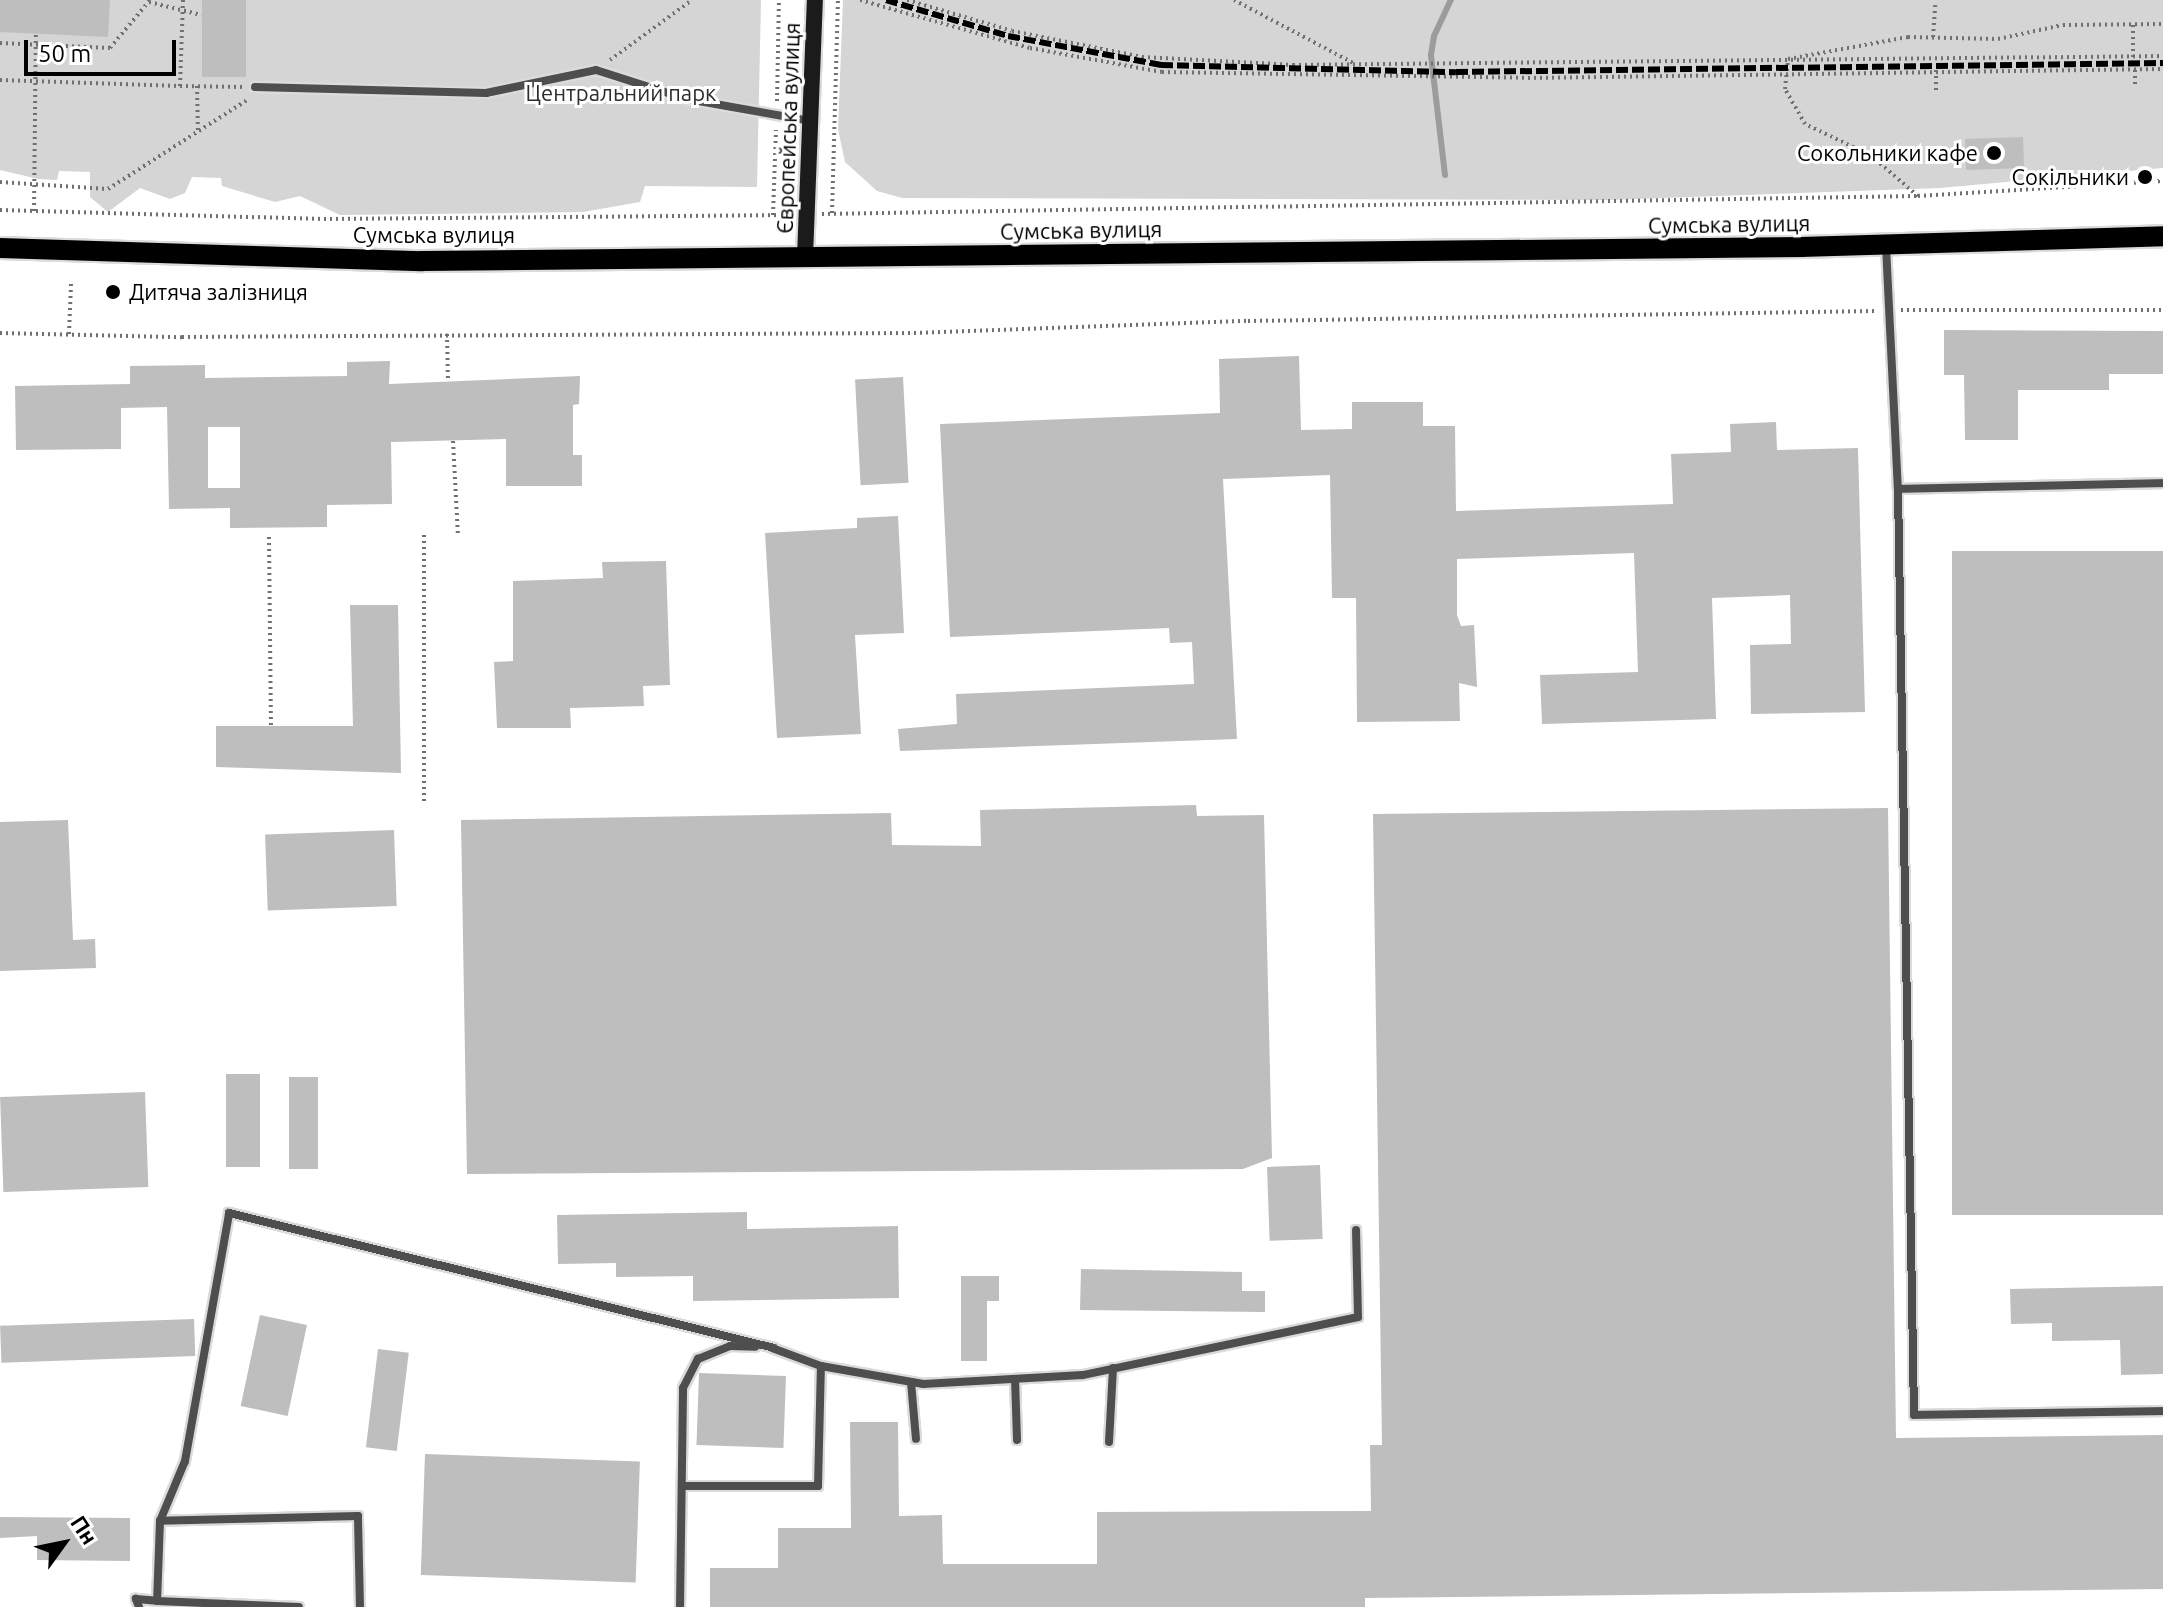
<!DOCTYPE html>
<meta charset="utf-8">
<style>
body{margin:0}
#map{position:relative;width:2163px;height:1607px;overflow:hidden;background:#fff;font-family:Ubuntu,sans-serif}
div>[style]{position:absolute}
.green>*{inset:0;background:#d5d5d5}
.stream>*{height:6px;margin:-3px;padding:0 3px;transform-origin:3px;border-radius:3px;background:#9c9c9c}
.building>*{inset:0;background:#bebebe;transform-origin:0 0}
.path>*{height:4px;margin-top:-2px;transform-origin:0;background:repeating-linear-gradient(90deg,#707070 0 2px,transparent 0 6px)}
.roads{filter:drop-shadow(2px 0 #dbdbdb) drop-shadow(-2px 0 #dbdbdb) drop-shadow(0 2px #dbdbdb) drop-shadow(0 -2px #dbdbdb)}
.service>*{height:8px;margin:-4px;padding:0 4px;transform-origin:4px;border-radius:4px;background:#4e4e4e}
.secondary>*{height:16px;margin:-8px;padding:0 8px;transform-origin:8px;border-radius:8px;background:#1b1b1b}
.primary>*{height:20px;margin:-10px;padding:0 10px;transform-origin:10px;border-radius:10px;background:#000}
.rail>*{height:6px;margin-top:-3px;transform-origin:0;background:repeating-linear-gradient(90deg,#000 0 12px,transparent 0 16px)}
.dots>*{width:22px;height:22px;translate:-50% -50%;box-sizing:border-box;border:4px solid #fff;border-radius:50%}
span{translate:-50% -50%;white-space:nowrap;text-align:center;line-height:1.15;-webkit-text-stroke:6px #fff;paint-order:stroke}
.park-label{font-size:22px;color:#2c2c2c}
.street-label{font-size:22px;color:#000}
.poi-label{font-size:22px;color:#000}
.right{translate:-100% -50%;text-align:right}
.left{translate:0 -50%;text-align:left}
.north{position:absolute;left:24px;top:1503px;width:80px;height:80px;-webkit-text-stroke:6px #fff;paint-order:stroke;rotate:57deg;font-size:22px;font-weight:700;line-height:32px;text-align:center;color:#000}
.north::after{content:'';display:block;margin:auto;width:28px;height:36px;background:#000;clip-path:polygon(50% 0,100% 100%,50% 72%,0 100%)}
.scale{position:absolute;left:24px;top:40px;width:152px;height:36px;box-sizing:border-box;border:4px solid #000;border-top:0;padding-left:10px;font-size:24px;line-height:28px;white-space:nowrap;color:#000;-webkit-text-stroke:6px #fff;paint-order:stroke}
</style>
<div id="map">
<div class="green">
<div style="clip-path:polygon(0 0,761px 0,757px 187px,645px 186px,640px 202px,583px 212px,340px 215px,300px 196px,275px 202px,222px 186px,221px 178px,192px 177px,185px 193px,170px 199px,140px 188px,108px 212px,90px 197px,90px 172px,59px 171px,57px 180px,38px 179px,0 170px)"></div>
<div style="clip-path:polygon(843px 0,2163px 0,2163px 168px,1940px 188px,1608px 200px,902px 198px,877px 191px,845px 162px,838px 129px)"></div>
</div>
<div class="stream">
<div style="left:1445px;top:175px;width:121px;rotate:-96.7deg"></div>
<div style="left:1431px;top:55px;width:19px;rotate:-81deg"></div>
<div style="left:1434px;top:36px;width:40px;rotate:-65deg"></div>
</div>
<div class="building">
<div style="clip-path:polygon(0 0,110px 0,108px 37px,0 32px)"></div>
<div style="left:202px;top:0;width:44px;height:77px"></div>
<div style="left:2023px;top:137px;width:31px;height:58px;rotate:88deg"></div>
<div style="clip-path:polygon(1944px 330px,2163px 331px,2163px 374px,2109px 374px,2109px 390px,2018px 390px,2018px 440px,1965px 440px,1964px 375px,1944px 375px)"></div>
<div style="clip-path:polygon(1299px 356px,1301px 430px,1352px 429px,1352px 402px,1423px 402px,1423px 426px,1455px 426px,1456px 511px,1673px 504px,1671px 454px,1731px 452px,1730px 424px,1776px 422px,1777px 450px,1858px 448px,1865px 712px,1751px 714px,1750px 645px,1791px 644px,1790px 595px,1712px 598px,1716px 719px,1542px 724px,1540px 675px,1638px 672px,1634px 553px,1457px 559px,1457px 615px,1461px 626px,1474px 625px,1477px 687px,1459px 683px,1460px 721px,1357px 722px,1356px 598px,1332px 598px,1330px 475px,1223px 479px,1237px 739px,900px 751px,898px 729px,957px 724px,956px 694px,1194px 684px,1192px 642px,1170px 643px,1169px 628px,950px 637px,940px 424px,1220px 413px,1219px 359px)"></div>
<div style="clip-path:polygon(evenodd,390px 361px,389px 384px,580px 376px,579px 404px,573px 405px,573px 455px,582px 455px,582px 486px,506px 486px,506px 439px,391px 442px,392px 504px,327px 505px,327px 527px,230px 528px,230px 508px,169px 509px,167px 407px,121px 408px,121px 449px,16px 450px,15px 386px,130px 384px,130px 366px,205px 365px,205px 378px,347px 376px,347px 362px,390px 361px,208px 427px,240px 427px,240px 488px,208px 488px,208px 427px)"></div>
<div style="left:903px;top:377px;width:106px;height:48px;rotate:87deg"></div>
<div style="clip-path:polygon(898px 516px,904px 633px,855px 635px,861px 734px,777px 738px,765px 533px,857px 528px,857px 518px)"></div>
<div style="left:2163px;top:551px;width:664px;height:211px;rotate:90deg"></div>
<div style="clip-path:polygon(666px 561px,670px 685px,643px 686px,644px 706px,570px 708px,571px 728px,497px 728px,494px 662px,513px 661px,513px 581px,603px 578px,602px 562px)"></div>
<div style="clip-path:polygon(350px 605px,398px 605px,401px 773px,216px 767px,216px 726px,353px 726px)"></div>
<div style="clip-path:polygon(1196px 805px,1197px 816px,1264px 815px,1272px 1158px,1243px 1169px,467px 1174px,461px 820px,891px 813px,892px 845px,981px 846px,980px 810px)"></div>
<div style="clip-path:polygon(1888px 808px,1896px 1438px,2163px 1435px,2163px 1589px,1365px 1598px,1365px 1607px,710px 1607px,710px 1568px,778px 1568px,778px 1528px,851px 1528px,850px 1422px,898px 1422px,899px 1516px,942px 1515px,943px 1564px,1097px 1564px,1097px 1512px,1371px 1511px,1370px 1445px,1382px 1445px,1373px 814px)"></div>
<div style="clip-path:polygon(68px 820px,73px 940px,95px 939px,96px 968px,0 971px,0 822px)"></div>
<div style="left:394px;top:830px;width:76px;height:129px;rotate:88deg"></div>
<div style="left:226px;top:1074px;width:34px;height:93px"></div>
<div style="left:289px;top:1077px;width:29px;height:92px"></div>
<div style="left:145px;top:1092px;width:95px;height:145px;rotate:88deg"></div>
<div style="left:1320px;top:1165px;width:74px;height:53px;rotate:88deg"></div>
<div style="clip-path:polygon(747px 1212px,747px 1229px,898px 1226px,899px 1298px,693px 1301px,693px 1276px,616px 1277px,616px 1263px,558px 1264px,557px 1215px)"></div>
<div style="clip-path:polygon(1081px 1269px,1242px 1272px,1242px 1291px,1265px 1291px,1265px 1312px,1080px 1310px)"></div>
<div style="clip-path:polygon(961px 1276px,999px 1276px,999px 1301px,987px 1301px,987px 1361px,961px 1361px)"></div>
<div style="clip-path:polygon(2163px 1286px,2163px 1374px,2121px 1375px,2120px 1340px,2052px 1341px,2052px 1323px,2011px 1324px,2010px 1289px)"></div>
<div style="left:260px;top:1315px;width:48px;height:93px;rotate:12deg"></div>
<div style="left:194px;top:1319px;width:37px;height:194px;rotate:88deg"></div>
<div style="left:378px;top:1349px;width:31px;height:99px;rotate:7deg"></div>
<div style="left:699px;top:1373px;width:87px;height:72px;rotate:2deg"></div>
<div style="left:425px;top:1454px;width:215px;height:121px;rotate:2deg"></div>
<div style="clip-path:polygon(0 1517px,130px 1518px,130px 1561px,37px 1560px,37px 1536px,0 1538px)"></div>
</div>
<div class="path">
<div style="left:183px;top:0;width:86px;rotate:92deg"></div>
<div style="left:180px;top:86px;width:64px;rotate:0.9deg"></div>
<div style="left:860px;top:0;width:177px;rotate:15.8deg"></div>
<div style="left:1030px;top:48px;width:134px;rotate:10.3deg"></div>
<div style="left:1162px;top:72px;width:366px;rotate:0.9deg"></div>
<div style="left:1528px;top:78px;width:635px;rotate:-0.81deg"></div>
<div style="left:907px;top:0;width:109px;rotate:16.4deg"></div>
<div style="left:1012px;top:31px;width:133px;rotate:11.3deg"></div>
<div style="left:1142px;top:57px;width:151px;rotate:3deg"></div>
<div style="left:1293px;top:65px;width:870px;rotate:-0.59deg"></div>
<div style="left:1234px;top:0;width:137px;rotate:27.9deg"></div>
<div style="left:149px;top:2px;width:54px;rotate:14deg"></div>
<div style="left:1933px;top:37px;width:32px;rotate:-86deg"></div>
<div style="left:0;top:43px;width:110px;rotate:2.6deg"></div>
<div style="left:110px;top:48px;width:62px;rotate:-50.2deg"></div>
<div style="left:2133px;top:57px;width:32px;rotate:-90deg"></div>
<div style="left:610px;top:60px;width:102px;rotate:-36.2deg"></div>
<div style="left:2135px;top:64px;width:21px;rotate:90deg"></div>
<div style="left:1936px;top:70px;width:22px;rotate:90deg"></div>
<div style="left:0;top:80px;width:180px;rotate:1.9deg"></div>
<div style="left:197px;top:86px;width:48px;rotate:88.8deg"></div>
<div style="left:777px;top:101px;width:101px;rotate:-88.9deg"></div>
<div style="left:0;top:182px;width:108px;rotate:3.7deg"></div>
<div style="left:108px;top:189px;width:167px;rotate:-32.6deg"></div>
<div style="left:1918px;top:196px;width:63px;rotate:-139.5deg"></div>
<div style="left:1870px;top:155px;width:72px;rotate:-154.5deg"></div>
<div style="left:1805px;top:124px;width:40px;rotate:-119.7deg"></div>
<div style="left:1785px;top:89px;width:30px;rotate:-84deg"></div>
<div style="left:1788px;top:59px;width:122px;rotate:-10.4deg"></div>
<div style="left:1908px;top:37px;width:90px;rotate:1.3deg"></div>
<div style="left:1998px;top:39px;width:66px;rotate:-12.2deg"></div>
<div style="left:2063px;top:25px;width:100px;rotate:-0.6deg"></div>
<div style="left:0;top:210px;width:324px;rotate:1.6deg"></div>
<div style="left:324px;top:219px;width:465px;rotate:-0.5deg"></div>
<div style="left:34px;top:211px;width:177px;rotate:-89.4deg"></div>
<div style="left:832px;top:213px;width:213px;rotate:-88.4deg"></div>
<div style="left:822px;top:214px;width:1096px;rotate:-0.94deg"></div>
<div style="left:1918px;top:196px;width:245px;rotate:-3.5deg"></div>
<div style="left:773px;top:215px;width:85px;rotate:-88deg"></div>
<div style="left:1901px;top:310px;width:262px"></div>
<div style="left:0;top:333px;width:182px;rotate:1.3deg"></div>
<div style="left:182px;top:337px;width:732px;rotate:-0.31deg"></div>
<div style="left:914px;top:333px;width:334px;rotate:-2.1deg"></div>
<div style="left:1248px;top:321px;width:629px;rotate:-0.91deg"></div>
<div style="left:69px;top:334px;width:50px;rotate:-87.7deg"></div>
<div style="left:447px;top:334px;width:48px;rotate:88.8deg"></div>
<div style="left:453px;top:441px;width:94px;rotate:87deg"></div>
<div style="left:424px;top:535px;width:268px;rotate:90deg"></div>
<div style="left:269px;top:537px;width:189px;rotate:89.4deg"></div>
</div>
<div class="roads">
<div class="service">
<div style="left:255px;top:87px;width:231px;rotate:1.5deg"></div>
<div style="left:486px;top:93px;width:112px;rotate:-11.8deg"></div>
<div style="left:596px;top:70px;width:96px;rotate:17.7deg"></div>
<div style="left:687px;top:99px;width:125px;rotate:10.1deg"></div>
<div style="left:1886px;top:246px;width:243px;rotate:87.2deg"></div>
<div style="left:1898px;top:489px;width:265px;rotate:-1.3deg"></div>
<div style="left:1898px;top:489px;width:926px;rotate:89.01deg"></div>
<div style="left:1914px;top:1415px;width:249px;rotate:-0.9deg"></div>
<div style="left:772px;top:1348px;width:52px;rotate:20.2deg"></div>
<div style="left:821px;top:1366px;width:104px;rotate:10deg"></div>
<div style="left:923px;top:1384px;width:160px;rotate:-3.2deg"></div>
<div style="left:1083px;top:1375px;width:281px;rotate:-11.9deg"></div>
<div style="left:1358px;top:1317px;width:87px;rotate:-91.3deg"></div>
<div style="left:1015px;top:1379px;width:61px;rotate:88.1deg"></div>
<div style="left:911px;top:1382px;width:57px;rotate:85deg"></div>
<div style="left:1109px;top:1442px;width:74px;rotate:-86.9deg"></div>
<div style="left:682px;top:1486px;width:136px"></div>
<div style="left:818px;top:1486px;width:120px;rotate:-88.6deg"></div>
<div style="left:160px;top:1521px;width:80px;rotate:92.1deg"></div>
<div style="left:157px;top:1601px;width:142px;rotate:2.4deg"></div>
<div style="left:139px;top:1607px;width:9px;rotate:-111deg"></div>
<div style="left:136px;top:1599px;width:21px;rotate:5deg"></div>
<div style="left:360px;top:1607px;width:91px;rotate:-91.3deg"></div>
<div style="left:358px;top:1516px;width:198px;rotate:178.6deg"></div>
<div style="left:160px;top:1521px;width:65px;rotate:-67.4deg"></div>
<div style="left:185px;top:1461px;width:252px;rotate:-79.9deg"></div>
<div style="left:229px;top:1213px;width:561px;rotate:13.91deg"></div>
<div style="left:680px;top:1607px;width:219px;rotate:-89.2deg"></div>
<div style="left:683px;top:1388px;width:33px;rotate:-63deg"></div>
<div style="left:698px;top:1359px;width:35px;rotate:-22deg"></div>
<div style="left:730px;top:1346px;width:25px;rotate:2deg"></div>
</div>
<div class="secondary">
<div style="left:805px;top:257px;width:257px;rotate:-87.8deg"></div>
</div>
<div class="primary">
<div style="left:0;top:248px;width:422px;rotate:1.8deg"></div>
<div style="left:422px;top:261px;width:1380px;rotate:-0.58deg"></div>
<div style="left:1802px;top:247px;width:361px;rotate:-1.7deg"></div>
</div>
</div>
<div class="rail">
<div style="left:886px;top:0;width:127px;rotate:16.4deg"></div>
<div style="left:1008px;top:36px;width:156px;rotate:10.7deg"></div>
<div style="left:1161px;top:65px;width:295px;rotate:1.4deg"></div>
<div style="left:1456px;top:72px;width:707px;rotate:-0.73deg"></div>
</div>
<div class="dots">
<div style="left:1994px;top:153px;background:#000"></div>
<div style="left:2145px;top:177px;background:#000"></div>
<div style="left:113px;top:292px;background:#000"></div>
</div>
<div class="park-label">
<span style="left:621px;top:93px">Центральний парк</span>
</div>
<div class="street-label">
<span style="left:788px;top:128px;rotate:-88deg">Європейська вулиця</span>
<span style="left:1729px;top:224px;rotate:-1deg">Сумська вулиця</span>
<span style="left:1081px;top:230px;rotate:-1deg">Сумська вулиця</span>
<span style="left:434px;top:235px">Сумська вулиця</span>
</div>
<div class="poi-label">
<span class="right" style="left:1978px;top:153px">Сокольники кафе</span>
<span class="right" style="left:2129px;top:177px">Сокільники</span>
<span class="left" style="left:129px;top:292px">Дитяча залізниця</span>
</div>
<div class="north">Пн</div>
<div class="scale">50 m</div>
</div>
